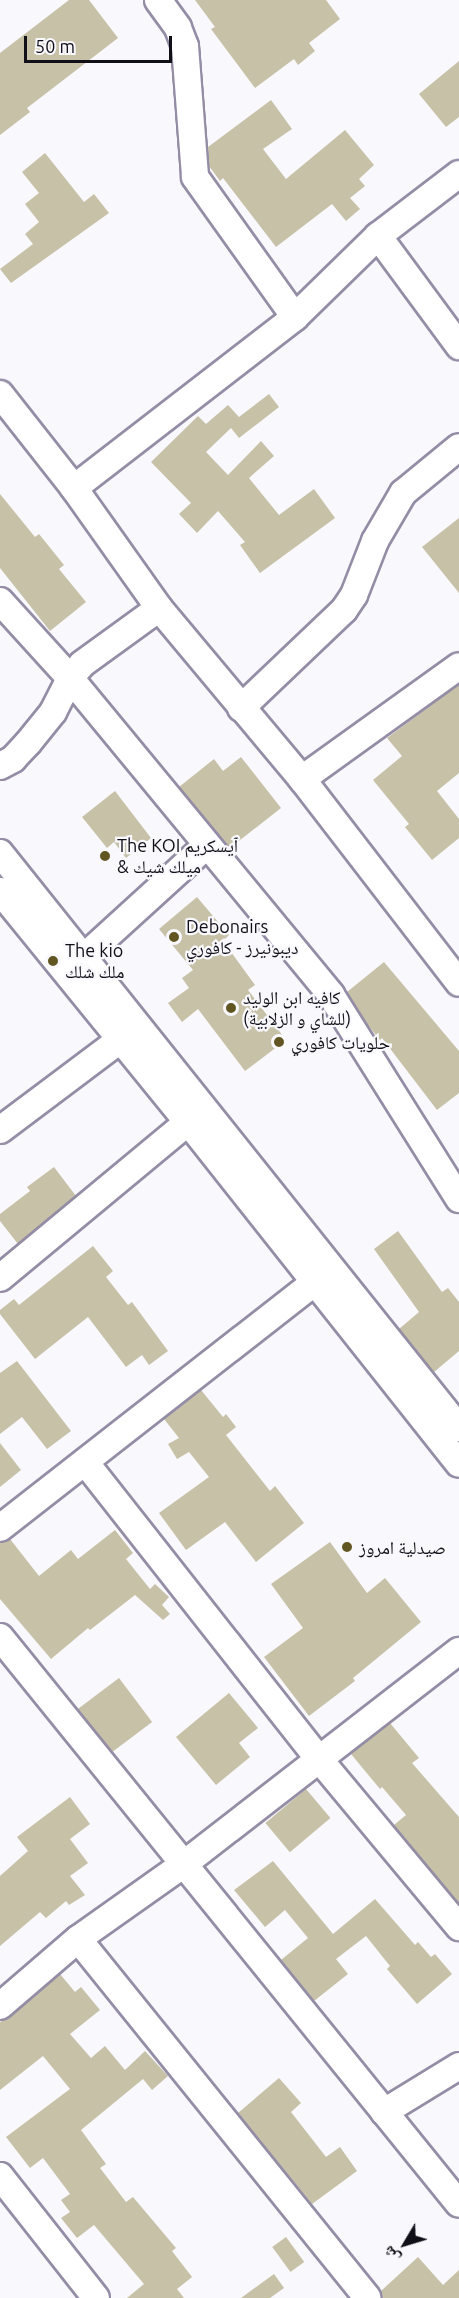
<!DOCTYPE html>
<meta charset="utf-8">
<style>
body{margin:0}
#map{position:relative;width:459px;height:2298px;overflow:hidden;background:#f9f8fd;font-family:Ubuntu,"Noto Naskh Arabic",sans-serif}
div>[style]{position:absolute}
.building>*{inset:0;background:#c7c1a7;transform-origin:0 0}
.roads{filter:drop-shadow(2px 0 #948da5) drop-shadow(-2px 0 #948da5) drop-shadow(0 2px #948da5) drop-shadow(0 -2px #948da5)}
.minor>*{height:26px;margin:-13px;padding:0 13px;transform-origin:13px;border-radius:13px;background:#fff}
.dots>*{width:16px;height:16px;translate:-50% -50%;box-sizing:border-box;border:3px solid #f9f8fd;border-radius:50%}
span{translate:-50% -50%;white-space:nowrap;text-align:center;line-height:1.15;-webkit-text-stroke:4.5px #f9f8fd;paint-order:stroke}
.poi-label{font-size:18px;color:#110f17}
.left{translate:0 -50%;text-align:left}
.north{position:absolute;left:375px;top:2214px;width:60px;height:60px;-webkit-text-stroke:4px #f9f8fd;paint-order:stroke;rotate:232deg;font-size:16px;font-weight:700;line-height:24px;text-align:center;color:#110f17}
.north::after{content:'';display:block;margin:auto;width:21px;height:27px;background:#110f17;clip-path:polygon(50% 0,100% 100%,50% 72%,0 100%)}
.scale{position:absolute;left:24px;top:36px;width:148px;height:27px;box-sizing:border-box;border:3px solid #110f17;border-top:0;padding-left:8px;font-size:18px;line-height:21px;white-space:nowrap;color:#110f17;-webkit-text-stroke:4px #f9f8fd;paint-order:stroke}
</style>
<div id="map">
<div class="building">
<div style="clip-path:polygon(69px 0,89px 0,118px 38px,27px 108px,30px 112px,0 135px,0 53px)"></div>
<div style="clip-path:polygon(195px 0,326px 0,340px 19px,309px 43px,315px 51px,298px 65px,294px 59px,255px 88px,211px 29px,215px 27px)"></div>
<div style="clip-path:polygon(459px 61px,459px 117px,446px 127px,419px 94px)"></div>
<div style="clip-path:polygon(271px 100px,292px 129px,263px 149px,286px 179px,345px 130px,374px 165px,359px 179px,365px 186px,350px 198px,360px 209px,346px 221px,332px 204px,276px 247px,223px 178px,220px 181px,209px 166px,208px 147px)"></div>
<div style="clip-path:polygon(45px 153px,84px 202px,94px 194px,109px 213px,11px 283px,0 269px,33px 244px,25px 234px,39px 222px,25px 204px,39px 193px,22px 172px)"></div>
<div style="clip-path:polygon(269px 394px,279px 407px,239px 438px,231px 428px,206px 452px,228px 475px,261px 441px,274px 456px,249px 478px,279px 515px,314px 489px,335px 518px,260px 573px,240px 545px,245px 542px,218px 511px,197px 533px,179px 514px,191px 503px,151px 462px,198px 416px,206px 424px,228px 405px,239px 417px)"></div>
<div style="clip-path:polygon(0 494px,35px 537px,39px 534px,64px 565px,59px 569px,86px 602px,50px 631px,0 568px)"></div>
<div style="clip-path:polygon(459px 518px,459px 593px,422px 547px)"></div>
<div style="clip-path:polygon(459px 684px,459px 773px,437px 791px,459px 819px,459px 838px,432px 860px,405px 827px,409px 824px,373px 780px,402px 756px,387px 738px)"></div>
<div style="clip-path:polygon(241px 757px,281px 808px,230px 848px,179px 787px,214px 759px,223px 771px)"></div>
<div style="clip-path:polygon(115px 791px,151px 838px,126px 858px,114px 842px,107px 848px,82px 817px)"></div>
<div style="clip-path:polygon(197px 897px,229px 935px,223px 941px,255px 985px,248px 990px,286px 1040px,245px 1071px,198px 1009px,182px 1022px,168px 1003px,189px 988px,182px 978px,193px 970px,159px 929px)"></div>
<div style="clip-path:polygon(384px 962px,459px 1051px,459px 1093px,437px 1110px,382px 1038px,380px 1040px,367px 1024px,347px 992px)"></div>
<div style="clip-path:polygon(54px 1167px,76px 1196px,18px 1244px,0 1221px,0 1214px,30px 1191px,27px 1187px)"></div>
<div style="clip-path:polygon(398px 1231px,442px 1292px,448px 1288px,459px 1302px,459px 1351px,434px 1372px,399px 1329px,419px 1312px,374px 1249px)"></div>
<div style="clip-path:polygon(93px 1246px,113px 1271px,106px 1277px,128px 1305px,132px 1302px,168px 1351px,149px 1365px,142px 1355px,126px 1367px,88px 1317px,35px 1359px,0 1314px,0 1310px,14px 1299px,19px 1305px)"></div>
<div style="clip-path:polygon(17px 1361px,71px 1431px,47px 1449px,22px 1417px,0 1434px,0 1373px)"></div>
<div style="clip-path:polygon(201px 1390px,223px 1417px,226px 1414px,236px 1427px,226px 1435px,270px 1491px,275px 1486px,304px 1523px,256px 1562px,225px 1522px,186px 1550px,159px 1513px,209px 1477px,189px 1452px,177px 1459px,168px 1444px,179px 1438px,164px 1419px)"></div>
<div style="clip-path:polygon(0 1443px,21px 1470px,0 1487px)"></div>
<div style="clip-path:polygon(115px 1530px,133px 1553px,126px 1559px,150px 1589px,155px 1584px,169px 1597px,162px 1605px,170px 1614px,163px 1620px,135px 1595px,90px 1630px,88px 1628px,51px 1659px,0 1599px,0 1543px,10px 1539px,39px 1576px,71px 1550px,78px 1559px)"></div>
<div style="clip-path:polygon(330px 1542px,367px 1593px,385px 1578px,421px 1622px,353px 1678px,355px 1681px,309px 1716px,264px 1657px,303px 1628px,271px 1584px)"></div>
<div style="left:119px;top:1678px;width:55px;height:52px;rotate:53deg"></div>
<div style="clip-path:polygon(229px 1693px,258px 1728px,239px 1743px,250px 1757px,216px 1785px,176px 1737px)"></div>
<div style="clip-path:polygon(390px 1723px,419px 1758px,412px 1763px,459px 1817px,459px 1904px,394px 1825px,406px 1815px,382px 1787px,380px 1789px,351px 1754px)"></div>
<div style="left:306px;top:1789px;width:38px;height:53px;rotate:50deg"></div>
<div style="clip-path:polygon(70px 1797px,90px 1824px,70px 1839px,88px 1863px,70px 1876px,85px 1895px,69px 1905px,66px 1901px,46px 1918px,40px 1912px,0 1946px,0 1876px,28px 1851px,17px 1837px)"></div>
<div style="clip-path:polygon(273px 1861px,333px 1934px,375px 1899px,415px 1945px,418px 1942px,431px 1957px,435px 1954px,452px 1974px,417px 2004px,387px 1969px,390px 1966px,366px 1936px,336px 1959px,348px 1974px,314px 2001px,281px 1960px,308px 1938px,285px 1910px,265px 1927px,234px 1890px)"></div>
<div style="clip-path:polygon(60px 1974px,75px 1992px,81px 1987px,100px 2010px,70px 2034px,91px 2058px,105px 2046px,125px 2070px,145px 2051px,168px 2076px,152px 2090px,143px 2079px,81px 2130px,106px 2164px,100px 2168px,126px 2202px,133px 2197px,176px 2248px,172px 2251px,192px 2277px,177px 2289px,184px 2298px,127px 2298px,144px 2284px,94px 2225px,77px 2238px,61px 2218px,70px 2212px,61px 2200px,70px 2194px,43px 2158px,30px 2168px,6px 2137px,70px 2089px,43px 2056px,0 2090px,0 2022px,10px 2017px)"></div>
<div style="clip-path:polygon(279px 2078px,301px 2103px,291px 2112px,326px 2157px,340px 2147px,357px 2171px,312px 2204px,238px 2113px)"></div>
<div style="left:286px;top:2237px;width:31px;height:17px;rotate:54deg"></div>
<div style="clip-path:polygon(418px 2257px,443px 2285px,459px 2270px,459px 2298px,383px 2298px,381px 2291px)"></div>
<div style="clip-path:polygon(274px 2274px,284px 2288px,270px 2298px,241px 2298px)"></div>
</div>
<div class="roads">
<div class="minor">
<div style="left:158px;top:0;width:34px;rotate:54deg"></div>
<div style="left:178px;top:28px;width:19px;rotate:69deg"></div>
<div style="left:185px;top:46px;width:131px;rotate:85.6deg"></div>
<div style="left:195px;top:177px;width:172px;rotate:54.5deg"></div>
<div style="left:378px;top:236px;width:137px;rotate:53.6deg"></div>
<div style="left:0;top:394px;width:120px;rotate:51.8deg"></div>
<div style="left:74px;top:488px;width:147px;rotate:54.7deg"></div>
<div style="left:159px;top:608px;width:223px;rotate:50.1deg"></div>
<div style="left:302px;top:779px;width:257px;rotate:52.4deg"></div>
<div style="left:74px;top:488px;width:279px;rotate:-37.7deg"></div>
<div style="left:295px;top:317px;width:116px;rotate:-44.3deg"></div>
<div style="left:378px;top:236px;width:102px;rotate:-37.4deg"></div>
<div style="left:0;top:601px;width:104px;rotate:47.7deg"></div>
<div style="left:70px;top:678px;width:411px;rotate:50.5deg"></div>
<div style="left:331px;top:995px;width:241px;rotate:57.9deg"></div>
<div style="left:241px;top:708px;width:142px;rotate:-43.6deg"></div>
<div style="left:344px;top:610px;width:18px;rotate:-56deg"></div>
<div style="left:354px;top:595px;width:58px;rotate:-68.7deg"></div>
<div style="left:375px;top:541px;width:56px;rotate:-59.7deg"></div>
<div style="left:403px;top:493px;width:72px;rotate:-39.4deg"></div>
<div style="left:0;top:766px;width:15px;rotate:-28deg"></div>
<div style="left:13px;top:759px;width:22px;rotate:-47deg"></div>
<div style="left:28px;top:743px;width:40px;rotate:-51deg"></div>
<div style="left:53px;top:712px;width:38px;rotate:-63deg"></div>
<div style="left:70px;top:678px;width:18px;rotate:-49deg"></div>
<div style="left:82px;top:664px;width:95px;rotate:-36deg"></div>
<div style="left:302px;top:779px;width:193px;rotate:-35.7deg"></div>
<div style="left:0;top:853px;width:736px;rotate:51.4deg"></div>
<div style="left:0;top:891px;width:298px;rotate:50.9deg"></div>
<div style="left:188px;top:1122px;width:436px;rotate:51.6deg"></div>
<div style="left:84px;top:957px;width:165px;rotate:-42.3deg"></div>
<div style="left:0;top:1130px;width:150px;rotate:-36.9deg"></div>
<div style="left:120px;top:1040px;width:17px;rotate:10deg"></div>
<div style="left:0;top:1278px;width:244px;rotate:-39.7deg"></div>
<div style="left:85px;top:1462px;width:378px;rotate:51.8deg"></div>
<div style="left:319px;top:1759px;width:219px;rotate:50.2deg"></div>
<div style="left:0;top:1528px;width:398px;rotate:-38deg"></div>
<div style="left:0;top:1637px;width:729px;rotate:51.01deg"></div>
<div style="left:78px;top:1939px;width:461px;rotate:51.1deg"></div>
<div style="left:0;top:2006px;width:103px;rotate:-40.7deg"></div>
<div style="left:78px;top:1939px;width:130px;rotate:-35.3deg"></div>
<div style="left:184px;top:1864px;width:348px;rotate:-37.8deg"></div>
<div style="left:384px;top:2112px;width:88px;rotate:-31.5deg"></div>
<div style="left:0;top:2176px;width:155px;rotate:51.8deg"></div>
</div>
</div>
<div class="dots">
<div style="left:105px;top:856px;background:#615622"></div>
<div style="left:174px;top:937px;background:#615622"></div>
<div style="left:53px;top:961px;background:#615622"></div>
<div style="left:231px;top:1008px;background:#615622"></div>
<div style="left:279px;top:1042px;background:#615622"></div>
<div style="left:347px;top:1547px;background:#615622"></div>
</div>
<div class="poi-label">
<span class="left" style="left:117px;top:856px">The KOI ٱيسكريم<br>&amp; ميلك شيك</span>
<span class="left" style="left:186px;top:937px">Debonairs<br>ديبونيرز - كافوري</span>
<span class="left" style="left:65px;top:961px">The kio<br>ملك شلك</span>
<span class="left" style="left:243px;top:1008px">كافيه ابن الوليد<br>(للشاي و الزلابية)</span>
<span class="left" style="left:291px;top:1042px">حلويات كافوري</span>
<span class="left" style="left:359px;top:1547px">صيدلية امروز</span>
</div>
<div class="north">ش</div>
<div class="scale">50 m</div>
</div>
